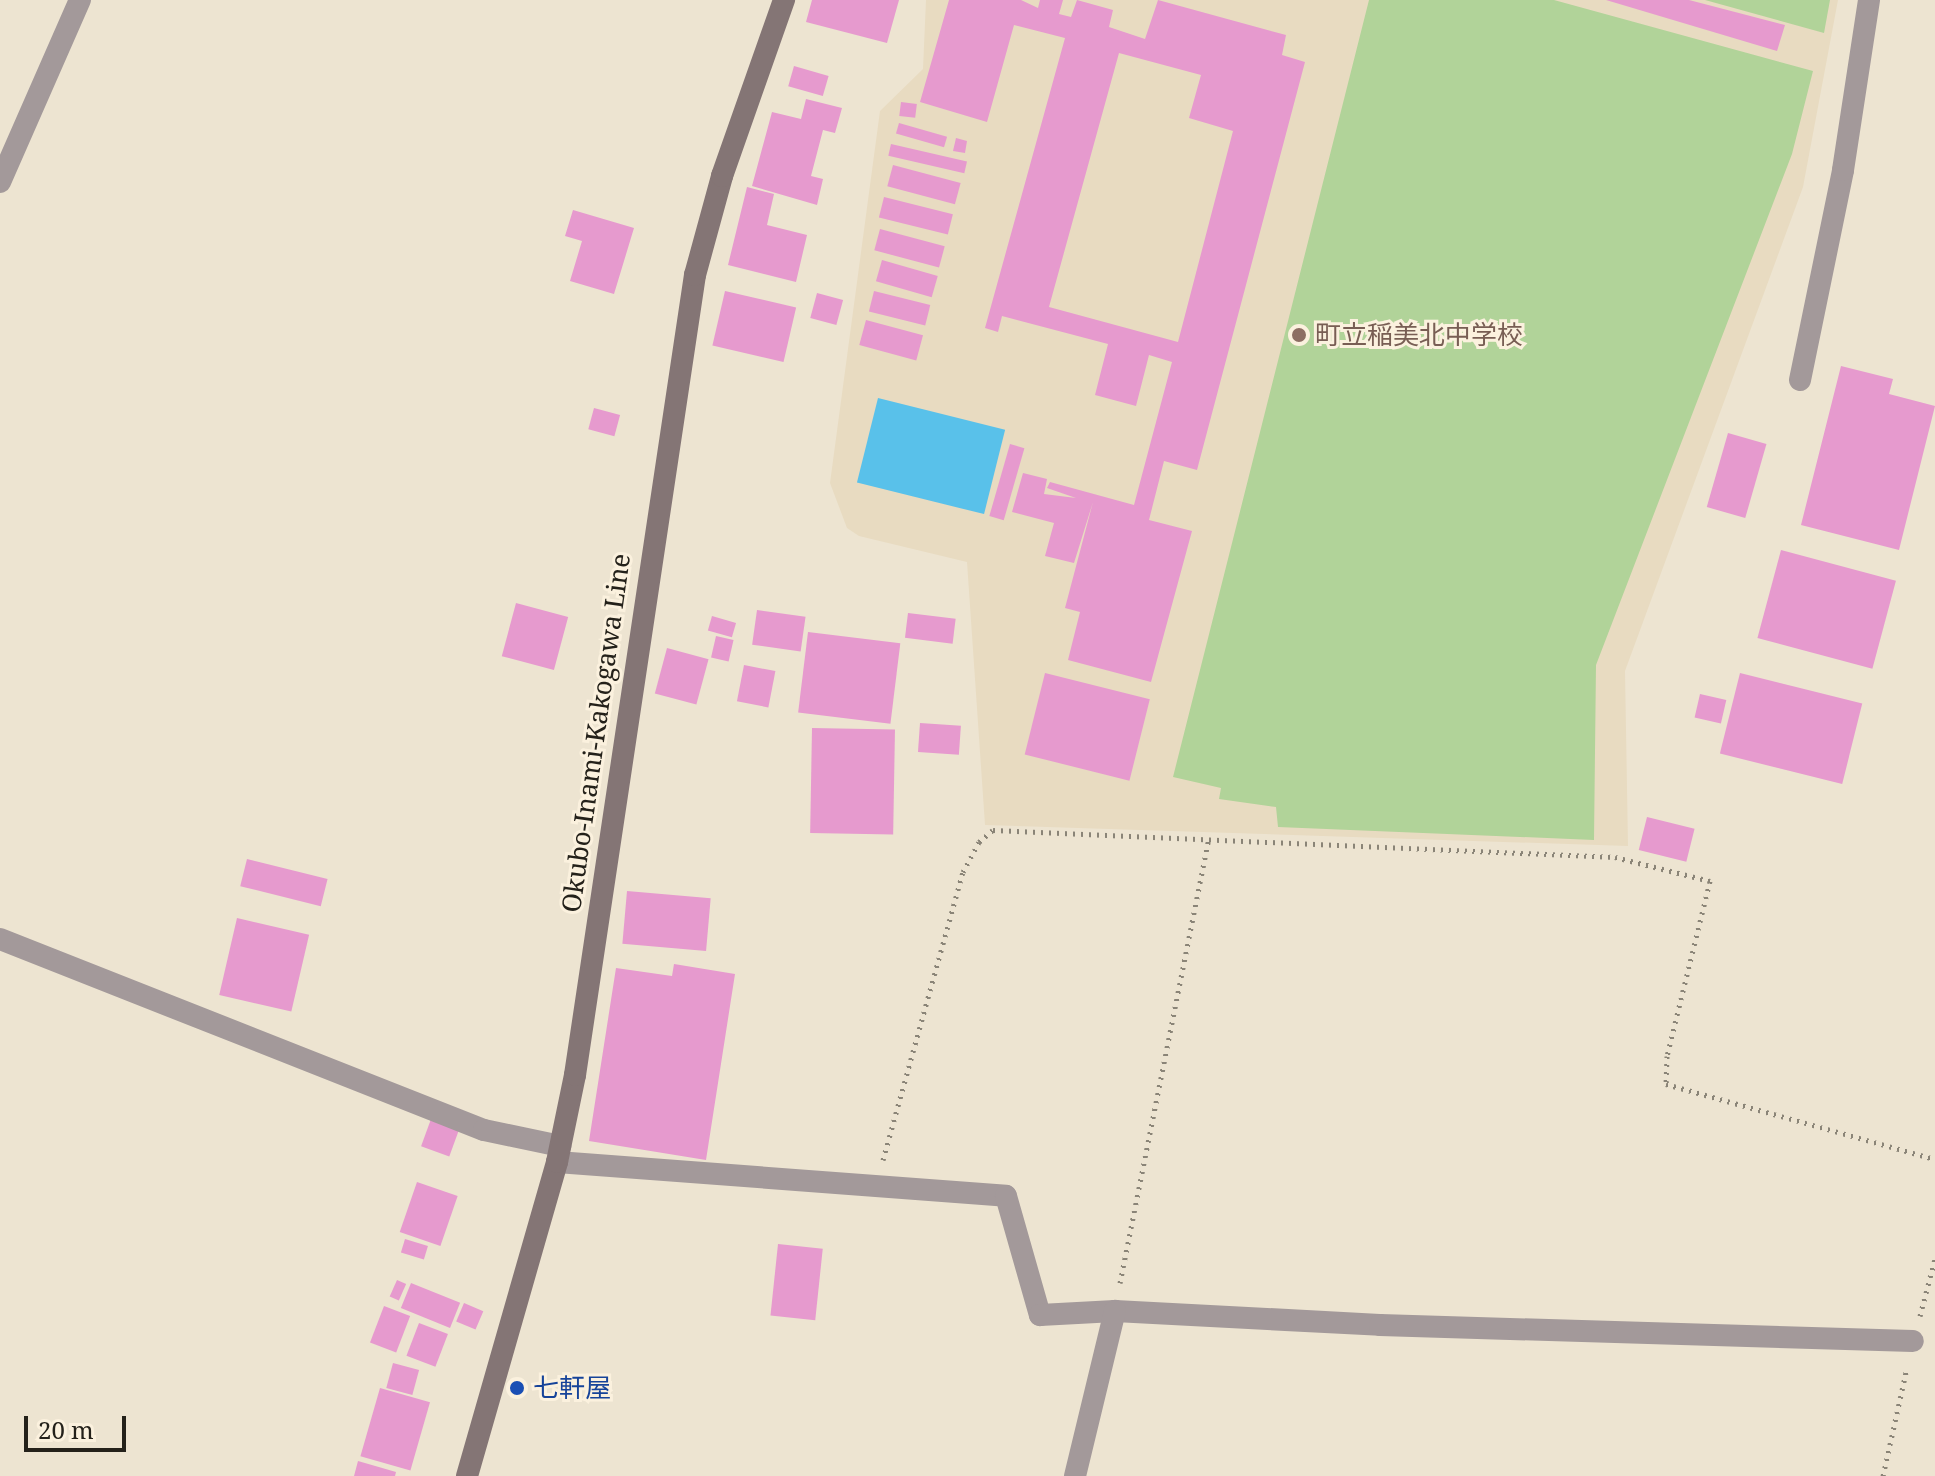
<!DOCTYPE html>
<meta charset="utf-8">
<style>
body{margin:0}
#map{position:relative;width:1935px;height:1476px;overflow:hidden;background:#ede4d1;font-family:"Noto Serif","Noto Sans JP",serif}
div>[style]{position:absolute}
.built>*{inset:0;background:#e8dbc1}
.green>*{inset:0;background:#b1d399}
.water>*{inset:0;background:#59c1ea;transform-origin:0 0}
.building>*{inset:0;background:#e69ace;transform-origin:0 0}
.path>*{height:5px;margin-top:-2.5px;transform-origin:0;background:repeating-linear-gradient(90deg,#8a8477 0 2px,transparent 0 8px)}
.minor>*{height:22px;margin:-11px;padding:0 11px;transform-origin:11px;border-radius:11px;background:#a3999a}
.secondary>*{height:22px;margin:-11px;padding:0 11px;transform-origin:11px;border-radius:11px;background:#847575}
.dots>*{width:22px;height:22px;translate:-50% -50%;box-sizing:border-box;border:4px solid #fbf1de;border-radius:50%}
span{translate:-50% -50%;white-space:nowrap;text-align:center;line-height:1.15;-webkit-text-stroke:6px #fbf1de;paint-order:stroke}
.education-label{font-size:26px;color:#785e54}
.left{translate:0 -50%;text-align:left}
.street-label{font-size:26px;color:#24211a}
.transit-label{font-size:26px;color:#164399}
.scale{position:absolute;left:24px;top:1416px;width:102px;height:36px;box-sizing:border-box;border:4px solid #24211a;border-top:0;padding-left:10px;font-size:24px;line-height:28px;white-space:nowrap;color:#24211a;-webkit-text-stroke:6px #fbf1de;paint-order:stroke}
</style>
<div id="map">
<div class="built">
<div style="clip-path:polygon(926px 0,1838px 0,1803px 187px,1625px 671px,1628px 846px,985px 825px,967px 562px,859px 536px,847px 528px,830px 483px,880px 111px,923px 69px)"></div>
</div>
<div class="green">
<div style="clip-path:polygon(1369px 0,1554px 0,1813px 71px,1792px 154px,1596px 665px,1594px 840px,1278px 827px,1276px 807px,1219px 799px,1221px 788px,1173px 777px)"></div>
<div style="clip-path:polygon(1705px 0,1830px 0,1824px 33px)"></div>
</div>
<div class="water">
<div style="left:878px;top:398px;width:131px;height:87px;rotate:14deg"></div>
</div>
<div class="building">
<div style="clip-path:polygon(812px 0,899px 0,887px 43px,806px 22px)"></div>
<div style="clip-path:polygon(evenodd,949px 0,1021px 0,1038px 8px,1040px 0,1063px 0,1059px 14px,1071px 17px,1077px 0,1113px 10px,1109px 27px,1145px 39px,1158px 0,1286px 35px,1282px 55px,1305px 62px,1197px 470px,1164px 461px,1149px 520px,1192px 531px,1151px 682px,1068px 660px,1080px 612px,1065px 608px,1093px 502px,1074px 563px,1045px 556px,1054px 523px,1012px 512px,1023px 473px,1047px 479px,1044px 494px,1076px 498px,1047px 488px,1050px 482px,1134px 505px,1172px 362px,1149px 355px,1136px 406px,1095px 395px,1108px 344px,1002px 316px,998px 332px,985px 328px,1065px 38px,1014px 25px,987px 122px,920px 102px,949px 0,1119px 53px,1201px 75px,1189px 118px,1233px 131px,1178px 342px,1049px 307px,1119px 53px)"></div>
<div style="clip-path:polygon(1606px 0,1689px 0,1785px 25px,1777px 51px)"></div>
<div style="left:794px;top:66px;width:36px;height:21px;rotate:16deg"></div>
<div style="clip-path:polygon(806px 99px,842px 108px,835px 133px,823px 130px,811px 176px,823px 179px,817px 205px,752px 186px,772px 112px,801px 119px)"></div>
<div style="left:901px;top:102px;width:16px;height:14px;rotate:7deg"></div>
<div style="left:899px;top:123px;width:50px;height:11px;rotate:16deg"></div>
<div style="clip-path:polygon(956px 138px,967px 141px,965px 153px,953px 151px)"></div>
<div style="left:891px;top:144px;width:78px;height:12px;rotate:13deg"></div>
<div style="left:893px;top:165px;width:70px;height:22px;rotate:15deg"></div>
<div style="clip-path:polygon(747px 187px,774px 194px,767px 225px,807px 235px,796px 282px,728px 265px)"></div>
<div style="left:884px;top:197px;width:71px;height:21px;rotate:14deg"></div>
<div style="clip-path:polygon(573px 210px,634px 228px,614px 294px,570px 281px,582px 241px,565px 236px)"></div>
<div style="left:880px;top:229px;width:67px;height:22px;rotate:15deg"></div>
<div style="left:882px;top:260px;width:58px;height:22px;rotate:16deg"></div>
<div style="left:725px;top:291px;width:73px;height:56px;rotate:13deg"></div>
<div style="left:874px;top:291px;width:58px;height:21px;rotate:14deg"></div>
<div style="left:817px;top:293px;width:27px;height:26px;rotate:15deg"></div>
<div style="left:866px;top:320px;width:59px;height:26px;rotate:15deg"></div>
<div style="clip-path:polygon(1841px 366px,1893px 379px,1889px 394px,1935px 406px,1899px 550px,1801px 525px)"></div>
<div style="left:594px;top:408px;width:27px;height:22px;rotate:15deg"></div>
<div style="left:1728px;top:433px;width:40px;height:77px;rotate:16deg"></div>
<div style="left:1010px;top:444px;width:15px;height:75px;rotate:16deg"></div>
<div style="left:1781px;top:550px;width:119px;height:91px;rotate:15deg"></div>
<div style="left:516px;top:603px;width:54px;height:55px;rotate:15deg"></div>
<div style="left:757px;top:610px;width:49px;height:35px;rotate:8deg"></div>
<div style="left:908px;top:613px;width:48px;height:25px;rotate:7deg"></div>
<div style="left:712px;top:616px;width:25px;height:15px;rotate:16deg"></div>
<div style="left:808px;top:632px;width:93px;height:81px;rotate:7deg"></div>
<div style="left:716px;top:636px;width:18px;height:22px;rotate:13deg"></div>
<div style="left:667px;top:648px;width:43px;height:47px;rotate:15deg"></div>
<div style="left:744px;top:665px;width:32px;height:37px;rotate:11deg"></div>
<div style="left:1045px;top:673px;width:108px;height:84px;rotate:14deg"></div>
<div style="left:1740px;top:673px;width:126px;height:83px;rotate:14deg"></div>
<div style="left:1700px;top:694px;width:27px;height:24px;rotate:13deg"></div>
<div style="left:920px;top:723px;width:41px;height:29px;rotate:4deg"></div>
<div style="left:812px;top:728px;width:83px;height:105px;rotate:1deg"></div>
<div style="left:1647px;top:817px;width:49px;height:34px;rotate:14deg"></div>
<div style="left:247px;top:859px;width:83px;height:28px;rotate:14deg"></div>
<div style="left:627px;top:891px;width:84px;height:53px;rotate:5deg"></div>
<div style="left:237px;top:918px;width:74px;height:79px;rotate:13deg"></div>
<div style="clip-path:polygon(674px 964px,735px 974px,706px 1160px,589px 1141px,616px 968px,672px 976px)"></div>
<div style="left:431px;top:1119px;width:30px;height:29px;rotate:20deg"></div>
<div style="left:417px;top:1182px;width:43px;height:53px;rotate:19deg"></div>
<div style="left:405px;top:1239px;width:24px;height:14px;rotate:17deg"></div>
<div style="left:778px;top:1244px;width:45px;height:72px;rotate:6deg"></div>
<div style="left:397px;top:1280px;width:10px;height:18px;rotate:24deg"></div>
<div style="left:411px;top:1283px;width:53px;height:27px;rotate:22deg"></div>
<div style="left:464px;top:1303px;width:21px;height:20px;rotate:23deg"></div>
<div style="left:384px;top:1306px;width:28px;height:39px;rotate:21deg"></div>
<div style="left:419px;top:1323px;width:31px;height:35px;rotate:21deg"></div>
<div style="left:393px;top:1363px;width:27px;height:26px;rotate:15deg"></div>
<div style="left:380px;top:1388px;width:52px;height:71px;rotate:16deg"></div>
<div style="clip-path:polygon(358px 1461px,396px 1472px,395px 1476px,354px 1476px)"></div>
</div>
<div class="path">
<div style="left:883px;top:1160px;width:299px;rotate:-74.5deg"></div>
<div style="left:963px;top:872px;width:34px;rotate:-62deg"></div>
<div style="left:979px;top:842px;width:18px;rotate:-41deg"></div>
<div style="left:993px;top:830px;width:623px;rotate:2.49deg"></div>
<div style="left:1615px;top:857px;width:98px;rotate:14.2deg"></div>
<div style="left:1710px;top:881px;width:180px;rotate:103.8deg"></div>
<div style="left:1667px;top:1056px;width:28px;rotate:92deg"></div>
<div style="left:1666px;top:1084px;width:279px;rotate:15.6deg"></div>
<div style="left:1120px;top:1283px;width:451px;rotate:-78.7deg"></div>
<div style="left:1920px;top:1316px;width:59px;rotate:-75.3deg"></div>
<div style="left:1883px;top:1476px;width:111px;rotate:-77.5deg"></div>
</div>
<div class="minor">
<div style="left:0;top:182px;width:199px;rotate:-66.3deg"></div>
<div style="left:1800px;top:380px;width:214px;rotate:-78.4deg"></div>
<div style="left:1843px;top:170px;width:172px;rotate:-81.3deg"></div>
<div style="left:0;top:939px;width:520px;rotate:21.54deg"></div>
<div style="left:484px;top:1130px;width:78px;rotate:11.9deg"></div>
<div style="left:557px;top:1162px;width:450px;rotate:4.3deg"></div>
<div style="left:1006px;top:1196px;width:124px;rotate:74.1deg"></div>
<div style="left:1040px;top:1315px;width:75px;rotate:-3.1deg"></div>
<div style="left:1115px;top:1311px;width:265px;rotate:3deg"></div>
<div style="left:1380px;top:1325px;width:533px;rotate:1.72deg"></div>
<div style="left:1075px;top:1476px;width:170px;rotate:-76.4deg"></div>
</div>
<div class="secondary">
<div style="left:467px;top:1476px;width:327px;rotate:-74deg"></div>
<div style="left:557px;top:1162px;width:89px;rotate:-78.3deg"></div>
<div style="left:575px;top:1075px;width:809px;rotate:-81.47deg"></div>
<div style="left:695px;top:275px;width:103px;rotate:-74.7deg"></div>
<div style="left:722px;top:176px;width:187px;rotate:-70.6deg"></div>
</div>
<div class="dots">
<div style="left:1299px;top:335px;background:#8d6e63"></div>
<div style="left:517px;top:1388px;background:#1a4fb4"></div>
</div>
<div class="education-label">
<span class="left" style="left:1315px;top:335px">町立稲美北中学校</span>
</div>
<div class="street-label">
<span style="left:596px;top:733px;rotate:-82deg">Okubo-Inami-Kakogawa Line</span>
</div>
<div class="transit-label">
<span class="left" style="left:533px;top:1388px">七軒屋</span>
</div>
<div class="scale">20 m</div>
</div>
